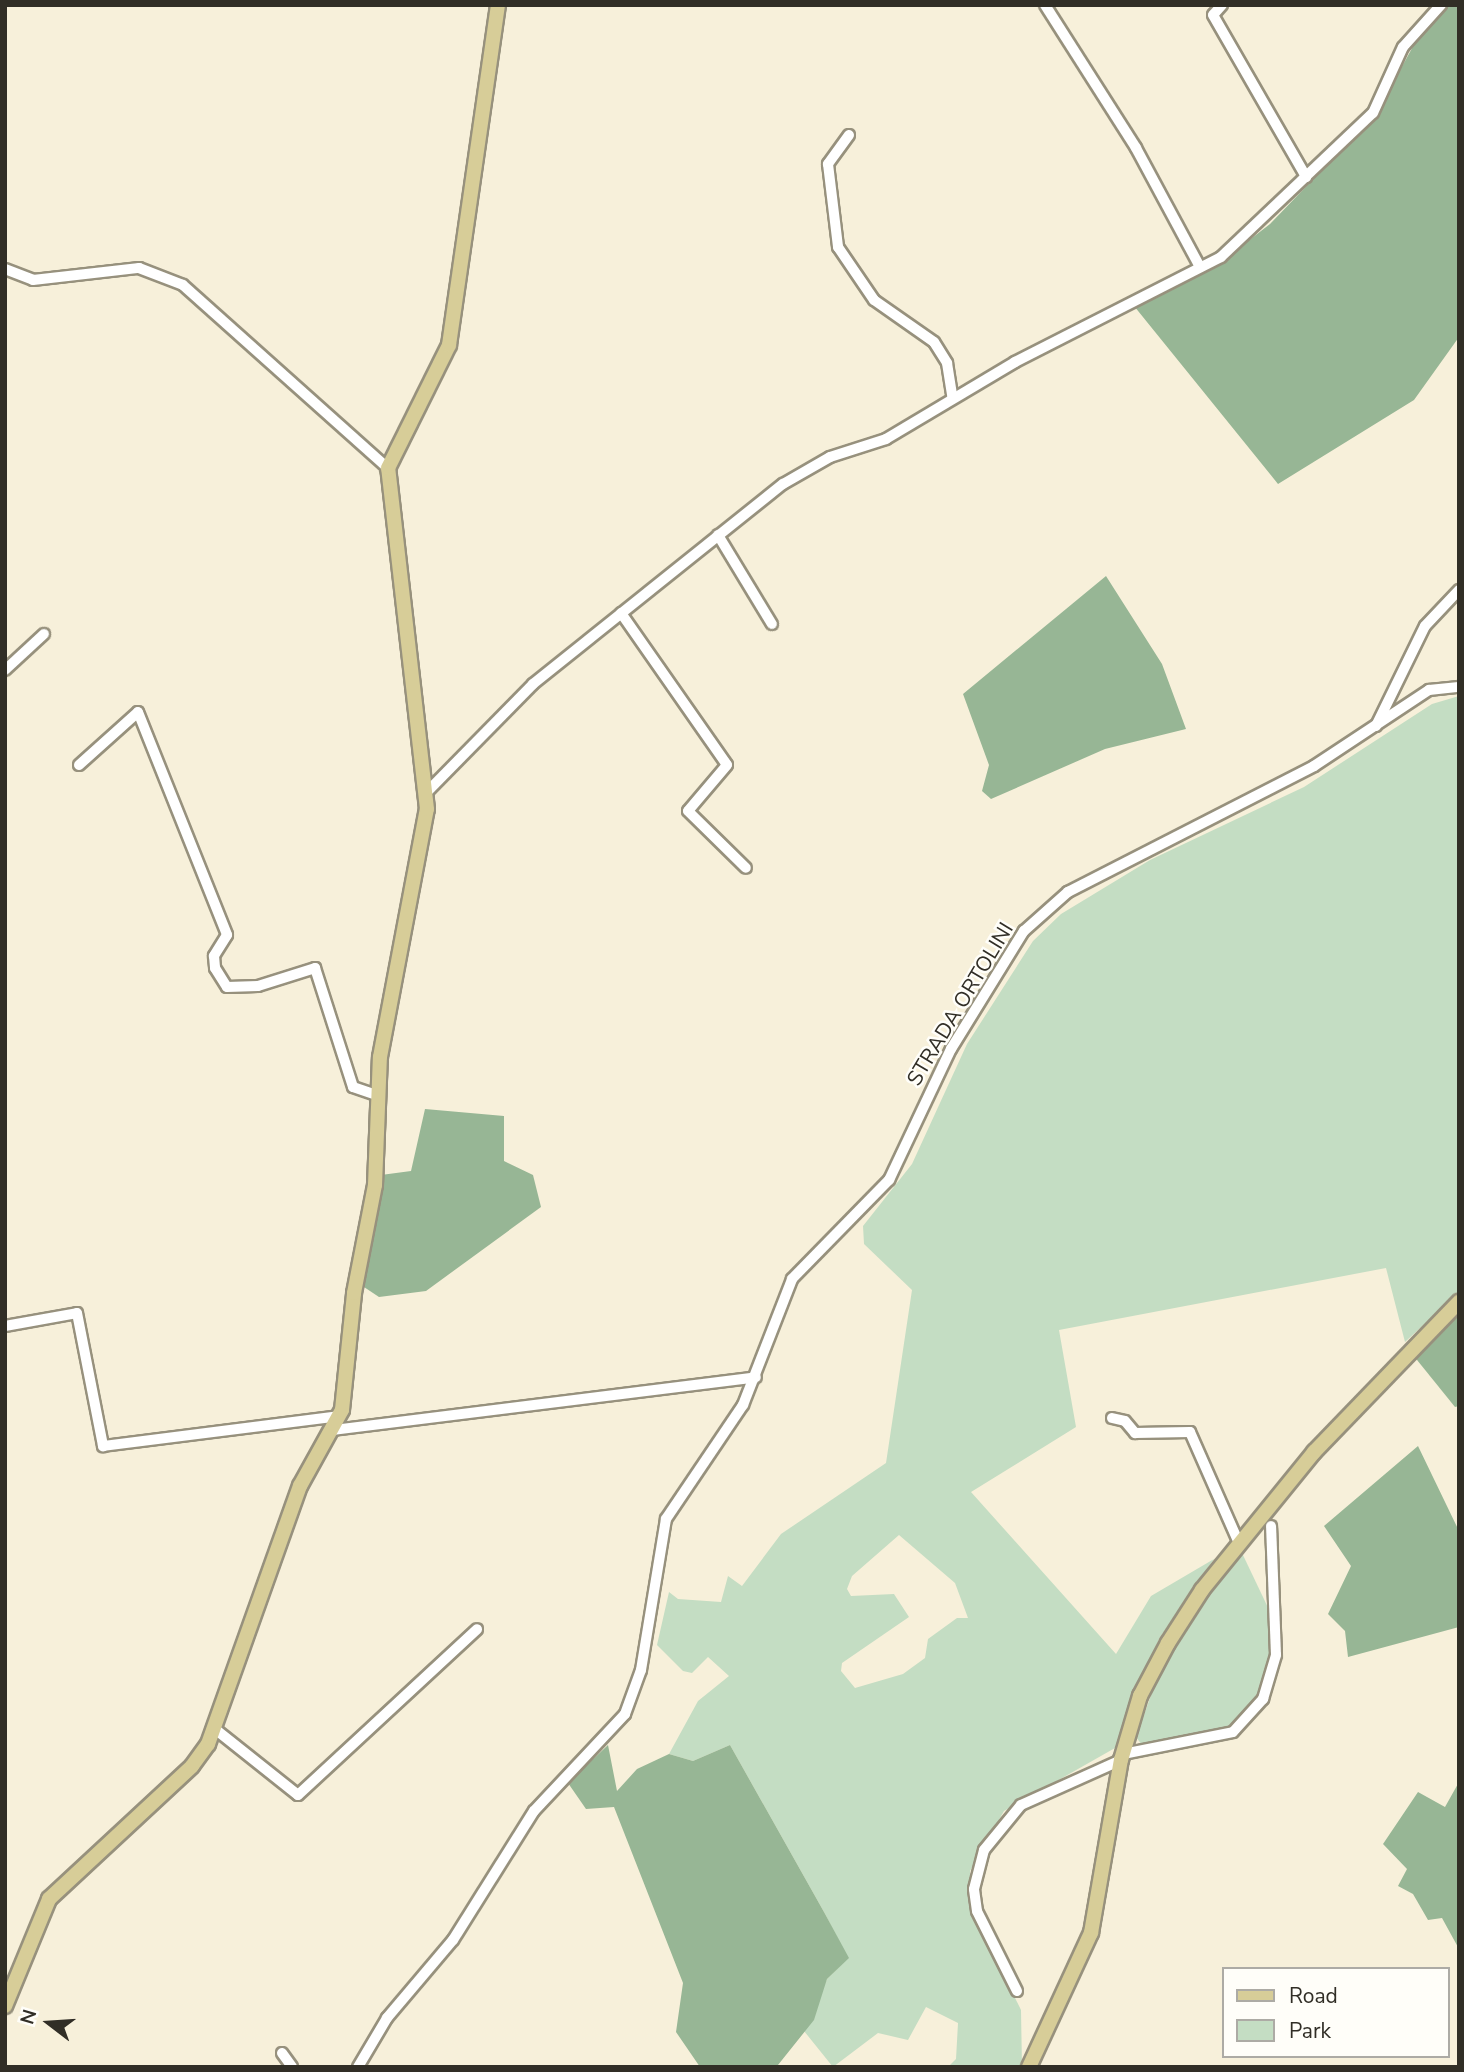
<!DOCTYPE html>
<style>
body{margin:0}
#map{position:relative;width:1464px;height:2072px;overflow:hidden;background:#f7f0da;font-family:"Nunito Sans",sans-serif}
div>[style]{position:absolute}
.green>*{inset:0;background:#c4ddc3}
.forest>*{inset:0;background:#97b695}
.roads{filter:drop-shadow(2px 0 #97917d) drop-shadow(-2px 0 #97917d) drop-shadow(0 2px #97917d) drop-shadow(0 -2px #97917d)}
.minor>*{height:10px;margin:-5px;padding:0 5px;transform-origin:5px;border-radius:5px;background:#fff}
.major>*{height:14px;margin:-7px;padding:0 7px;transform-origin:7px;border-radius:7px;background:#d7cd98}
span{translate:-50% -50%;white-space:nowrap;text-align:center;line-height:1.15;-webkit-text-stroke:5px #fffef9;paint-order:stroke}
.street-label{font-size:21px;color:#312e26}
.frame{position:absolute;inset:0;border:7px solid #312e26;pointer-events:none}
.legend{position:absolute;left:1222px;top:1967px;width:228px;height:91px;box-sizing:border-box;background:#fffef9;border:2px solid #adaba5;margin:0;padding:9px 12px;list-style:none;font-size:21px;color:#312e26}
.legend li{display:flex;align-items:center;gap:14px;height:35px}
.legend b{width:35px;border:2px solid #adaba5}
.north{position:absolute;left:14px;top:1988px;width:70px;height:70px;-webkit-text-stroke:5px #fffef9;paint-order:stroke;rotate:287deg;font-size:19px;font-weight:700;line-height:28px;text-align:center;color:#312e26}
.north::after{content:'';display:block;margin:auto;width:24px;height:32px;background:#312e26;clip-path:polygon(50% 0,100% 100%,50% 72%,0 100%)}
</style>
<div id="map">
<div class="green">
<div style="clip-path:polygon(evenodd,1459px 696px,1459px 1292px,1405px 1342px,1386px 1268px,1059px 1330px,1076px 1427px,971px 1492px,1116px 1654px,1151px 1596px,1214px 1559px,1159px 1639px,1115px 1748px,1004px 1811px,970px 1871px,971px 1908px,1021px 2010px,1022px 2067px,948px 2067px,956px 2059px,958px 2023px,926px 2007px,908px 2040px,878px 2033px,833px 2067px,804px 2031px,827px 1979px,848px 1958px,824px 1912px,730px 1745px,693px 1761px,669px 1754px,698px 1701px,729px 1676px,708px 1657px,692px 1673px,683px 1671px,657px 1645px,669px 1592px,678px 1599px,721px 1602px,728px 1576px,742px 1586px,781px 1534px,886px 1463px,912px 1290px,864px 1244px,863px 1226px,912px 1164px,967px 1044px,1033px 941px,1061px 914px,1150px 860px,1304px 787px,1432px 704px,1459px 696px,899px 1535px,955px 1583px,968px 1618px,957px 1618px,928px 1639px,925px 1658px,903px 1674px,855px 1688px,841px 1671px,842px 1663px,909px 1617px,894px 1594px,851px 1596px,847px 1589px,852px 1576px,899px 1535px)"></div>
<div style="clip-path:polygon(1242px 1553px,1273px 1618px,1266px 1683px,1238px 1721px,1215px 1734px,1142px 1745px,1136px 1737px,1160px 1670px,1195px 1608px)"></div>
</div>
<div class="forest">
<div style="clip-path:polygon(1447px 5px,1459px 5px,1459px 337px,1414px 400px,1278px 484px,1130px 301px,1221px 262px,1270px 224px,1376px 114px,1422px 30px)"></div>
<div style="clip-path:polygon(1106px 576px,1162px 664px,1186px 729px,1105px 749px,991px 799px,982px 791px,989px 765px,963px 694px)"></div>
<div style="clip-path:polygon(425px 1109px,504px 1116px,504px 1161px,533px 1175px,541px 1207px,426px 1291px,379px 1297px,361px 1285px,381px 1175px,411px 1171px)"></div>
<div style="clip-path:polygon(1459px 1312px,1459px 1406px,1455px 1407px,1413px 1355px)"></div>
<div style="clip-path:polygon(1418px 1446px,1459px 1531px,1459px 1627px,1348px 1657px,1345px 1631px,1328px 1614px,1351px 1566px,1324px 1526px)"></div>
<div style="clip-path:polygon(608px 1745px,617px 1791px,637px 1769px,669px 1754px,693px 1761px,730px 1745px,824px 1912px,849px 1958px,827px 1979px,814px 2020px,778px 2065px,700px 2067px,676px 2032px,683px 1983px,614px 1807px,586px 1809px,568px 1783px)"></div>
<div style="clip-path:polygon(1459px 1782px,1459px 1949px,1442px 1918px,1428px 1920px,1413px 1894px,1398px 1886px,1407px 1869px,1383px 1844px,1418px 1792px,1445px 1807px)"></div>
</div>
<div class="roads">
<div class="minor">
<div style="left:1045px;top:5px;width:169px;rotate:57.5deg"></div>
<div style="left:1136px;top:148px;width:135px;rotate:61.7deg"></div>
<div style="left:1222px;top:5px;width:13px;rotate:132deg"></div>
<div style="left:1213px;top:15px;width:187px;rotate:60.1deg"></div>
<div style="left:849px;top:135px;width:36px;rotate:126deg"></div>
<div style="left:828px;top:164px;width:84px;rotate:83.1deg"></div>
<div style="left:838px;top:247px;width:64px;rotate:55.8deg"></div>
<div style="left:874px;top:300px;width:73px;rotate:35deg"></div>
<div style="left:934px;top:342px;width:25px;rotate:58deg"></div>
<div style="left:947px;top:363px;width:36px;rotate:81deg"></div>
<div style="left:5px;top:269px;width:30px;rotate:21deg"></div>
<div style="left:33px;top:280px;width:107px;rotate:-6.5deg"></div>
<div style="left:139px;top:268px;width:47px;rotate:21.1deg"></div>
<div style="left:183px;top:285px;width:275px;rotate:41.8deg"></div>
<div style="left:718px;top:535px;width:104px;rotate:58.8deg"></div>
<div style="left:621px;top:613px;width:185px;rotate:55.1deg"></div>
<div style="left:727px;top:765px;width:60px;rotate:130.3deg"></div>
<div style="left:688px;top:811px;width:81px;rotate:44.5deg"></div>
<div style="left:5px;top:670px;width:53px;rotate:-42.7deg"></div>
<div style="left:1376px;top:726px;width:111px;rotate:-63.9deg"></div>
<div style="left:1425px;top:626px;width:50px;rotate:-46.6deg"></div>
<div style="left:79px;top:765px;width:79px;rotate:-41.9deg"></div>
<div style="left:138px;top:712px;width:240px;rotate:68.2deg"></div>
<div style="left:227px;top:935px;width:25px;rotate:122deg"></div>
<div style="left:214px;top:956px;width:12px;rotate:85deg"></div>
<div style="left:215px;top:968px;width:22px;rotate:58deg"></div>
<div style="left:227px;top:987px;width:31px;rotate:-2deg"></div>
<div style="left:258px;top:986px;width:60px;rotate:-17.5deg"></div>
<div style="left:315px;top:968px;width:125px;rotate:72.3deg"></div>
<div style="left:353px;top:1087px;width:24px;rotate:19deg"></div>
<div style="left:427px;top:792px;width:151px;rotate:-45.5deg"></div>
<div style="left:533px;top:684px;width:320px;rotate:-38.7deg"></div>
<div style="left:783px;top:484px;width:54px;rotate:-29.9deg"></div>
<div style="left:830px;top:457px;width:59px;rotate:-17.8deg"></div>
<div style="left:886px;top:439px;width:150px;rotate:-30.8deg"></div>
<div style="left:1015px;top:362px;width:231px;rotate:-27deg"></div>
<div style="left:1221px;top:257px;width:209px;rotate:-43.5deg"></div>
<div style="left:1373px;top:113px;width:72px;rotate:-65.6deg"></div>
<div style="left:1403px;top:47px;width:57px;rotate:-47.9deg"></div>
<div style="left:5px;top:1326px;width:73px;rotate:-10.2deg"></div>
<div style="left:77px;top:1313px;width:136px;rotate:78.9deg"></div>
<div style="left:103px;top:1446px;width:238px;rotate:-7.2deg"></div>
<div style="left:1112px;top:1418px;width:13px;rotate:13deg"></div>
<div style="left:1125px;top:1421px;width:16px;rotate:50deg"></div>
<div style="left:1135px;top:1433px;width:55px;rotate:-1deg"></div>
<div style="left:1190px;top:1432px;width:121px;rotate:66.2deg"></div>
<div style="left:333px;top:1430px;width:426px;rotate:-7.1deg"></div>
<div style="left:215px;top:1729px;width:106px;rotate:38.5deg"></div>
<div style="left:298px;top:1795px;width:244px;rotate:-42.8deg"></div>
<div style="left:1123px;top:1754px;width:112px;rotate:-11.3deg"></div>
<div style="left:1233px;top:1732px;width:45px;rotate:-47.7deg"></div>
<div style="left:1263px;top:1699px;width:46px;rotate:-73.5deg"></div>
<div style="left:1276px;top:1655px;width:129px;rotate:-92.2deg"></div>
<div style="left:1017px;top:1991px;width:89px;rotate:-116.6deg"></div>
<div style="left:977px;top:1911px;width:22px;rotate:-98deg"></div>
<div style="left:974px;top:1889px;width:40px;rotate:-75.6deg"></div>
<div style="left:984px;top:1850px;width:58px;rotate:-50.6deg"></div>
<div style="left:1021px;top:1805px;width:110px;rotate:-24.2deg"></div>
<div style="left:282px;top:2053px;width:17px;rotate:54deg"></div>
<div style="left:358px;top:2067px;width:57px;rotate:-59.4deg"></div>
<div style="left:387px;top:2018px;width:102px;rotate:-49.8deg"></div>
<div style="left:453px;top:1940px;width:152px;rotate:-57.9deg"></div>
<div style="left:534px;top:1811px;width:133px;rotate:-46.8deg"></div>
<div style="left:625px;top:1714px;width:47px;rotate:-70deg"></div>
<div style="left:641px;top:1670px;width:153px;rotate:-80.6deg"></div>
<div style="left:666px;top:1519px;width:138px;rotate:-56deg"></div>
<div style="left:743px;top:1405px;width:135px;rotate:-68.7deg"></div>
<div style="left:792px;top:1279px;width:139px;rotate:-45.6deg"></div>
<div style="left:889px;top:1180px;width:145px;rotate:-64.7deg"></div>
<div style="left:951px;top:1049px;width:139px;rotate:-58.3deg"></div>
<div style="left:1024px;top:931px;width:59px;rotate:-41.6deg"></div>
<div style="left:1068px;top:892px;width:276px;rotate:-27.1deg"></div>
<div style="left:1314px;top:766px;width:138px;rotate:-33.5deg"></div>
<div style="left:1429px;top:690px;width:30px;rotate:-6deg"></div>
</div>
<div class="major">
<div style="left:5px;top:2006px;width:116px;rotate:-67.6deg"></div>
<div style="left:49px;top:1899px;width:195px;rotate:-42.9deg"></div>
<div style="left:192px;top:1766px;width:27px;rotate:-54deg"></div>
<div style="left:208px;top:1744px;width:274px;rotate:-70.4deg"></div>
<div style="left:300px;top:1486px;width:87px;rotate:-61.1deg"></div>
<div style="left:342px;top:1410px;width:118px;rotate:-84.1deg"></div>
<div style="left:354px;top:1293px;width:110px;rotate:-79deg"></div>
<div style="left:375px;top:1185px;width:128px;rotate:-87.8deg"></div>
<div style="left:380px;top:1057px;width:252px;rotate:-79.3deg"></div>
<div style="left:427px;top:809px;width:343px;rotate:-96.5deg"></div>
<div style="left:388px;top:468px;width:137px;rotate:-63.6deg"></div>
<div style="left:449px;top:345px;width:344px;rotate:-81.8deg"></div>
<div style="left:1029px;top:2067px;width:148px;rotate:-65.2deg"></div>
<div style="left:1091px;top:1933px;width:176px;rotate:-80.2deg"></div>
<div style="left:1121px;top:1760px;width:67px;rotate:-73.5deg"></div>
<div style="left:1140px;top:1696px;width:60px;rotate:-62.2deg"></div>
<div style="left:1168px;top:1643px;width:63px;rotate:-57.3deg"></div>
<div style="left:1202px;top:1590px;width:178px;rotate:-50.9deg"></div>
<div style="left:1314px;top:1452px;width:209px;rotate:-46deg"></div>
</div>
</div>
<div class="street-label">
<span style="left:960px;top:1004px;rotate:-59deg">STRADA ORTOLINI</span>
</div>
<div class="frame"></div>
<ul class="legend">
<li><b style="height:9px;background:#d7cd98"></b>Road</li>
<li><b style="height:19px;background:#c4ddc3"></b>Park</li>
</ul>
<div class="north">N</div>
</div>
